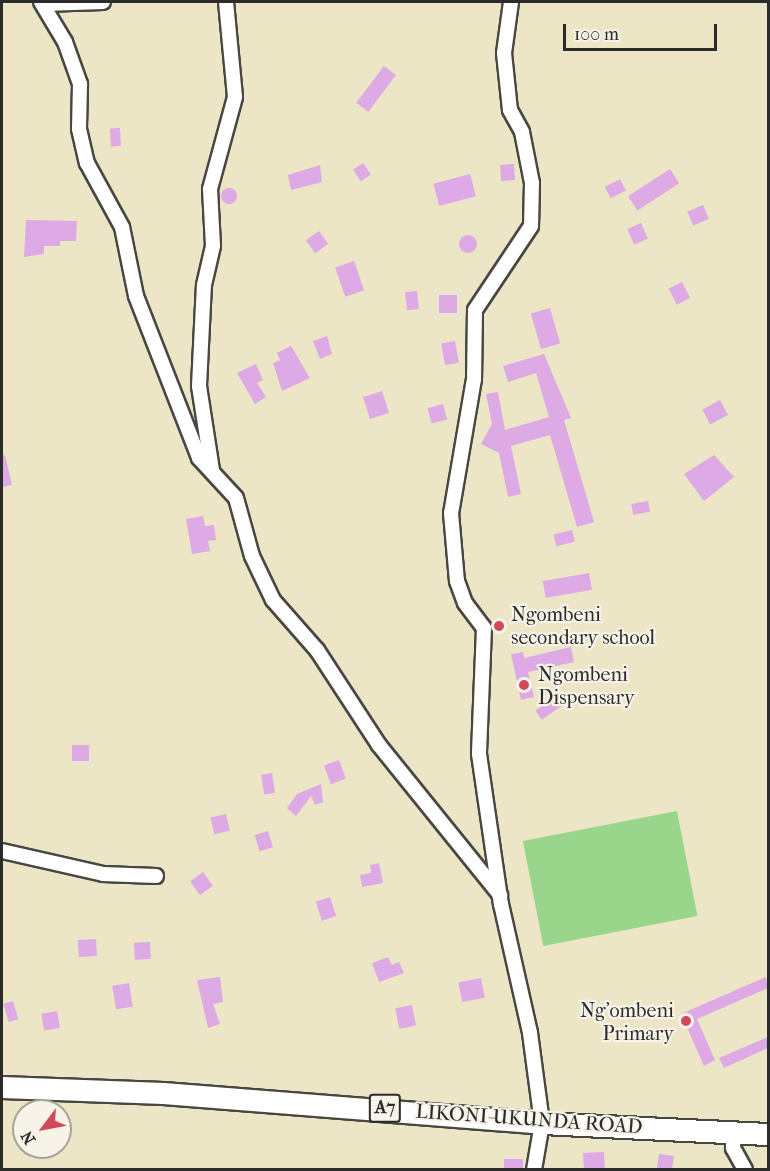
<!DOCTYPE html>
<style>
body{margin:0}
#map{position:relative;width:770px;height:1171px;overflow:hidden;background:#ece5c6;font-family:"IM FELL French Canon",serif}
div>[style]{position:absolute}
.green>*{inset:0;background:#99d68b;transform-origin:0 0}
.building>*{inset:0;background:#ddaae5;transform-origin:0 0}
.round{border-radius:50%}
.roads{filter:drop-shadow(2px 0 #484742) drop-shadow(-2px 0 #484742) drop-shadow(0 2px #484742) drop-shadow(0 -2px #484742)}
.minor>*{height:14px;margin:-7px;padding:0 7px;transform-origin:7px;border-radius:7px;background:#fff}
.highway>*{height:21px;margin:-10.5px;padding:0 10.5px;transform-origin:10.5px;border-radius:10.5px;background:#fff}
.dots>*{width:16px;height:16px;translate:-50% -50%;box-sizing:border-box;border:3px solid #f7f3e8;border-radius:50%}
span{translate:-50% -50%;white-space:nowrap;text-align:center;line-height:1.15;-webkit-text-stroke:4.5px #f7f3e8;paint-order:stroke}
.shield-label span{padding:2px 4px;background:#f7f3e8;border:2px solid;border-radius:4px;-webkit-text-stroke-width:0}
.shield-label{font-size:18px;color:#2b2b2b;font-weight:700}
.poi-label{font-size:20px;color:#2b2b2b}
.left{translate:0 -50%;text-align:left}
.right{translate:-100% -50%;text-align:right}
.street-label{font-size:20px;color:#2b2b2b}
.frame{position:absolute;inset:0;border:3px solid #2b2b2b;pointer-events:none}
.north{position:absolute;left:12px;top:1099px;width:60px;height:60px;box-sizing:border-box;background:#f7f3e8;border:2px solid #a5a39c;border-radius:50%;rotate:238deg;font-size:16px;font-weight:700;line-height:24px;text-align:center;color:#2b2b2b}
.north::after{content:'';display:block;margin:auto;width:21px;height:27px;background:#d1495b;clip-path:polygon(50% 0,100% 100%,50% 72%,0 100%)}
.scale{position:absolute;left:563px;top:24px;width:154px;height:27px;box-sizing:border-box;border:3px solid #2b2b2b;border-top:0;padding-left:8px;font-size:18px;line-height:21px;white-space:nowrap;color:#2b2b2b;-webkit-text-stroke:4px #f7f3e8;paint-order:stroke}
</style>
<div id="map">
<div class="green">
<div style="left:677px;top:811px;width:107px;height:157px;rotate:79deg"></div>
</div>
<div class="building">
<div style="left:384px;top:66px;width:15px;height:46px;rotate:37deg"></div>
<div style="left:120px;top:128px;width:18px;height:10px;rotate:87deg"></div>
<div style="left:363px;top:163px;width:14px;height:12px;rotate:56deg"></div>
<div style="left:514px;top:164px;width:16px;height:14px;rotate:86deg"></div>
<div style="clip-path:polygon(320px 165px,322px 182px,291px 190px,288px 175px)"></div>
<div style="left:670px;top:169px;width:17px;height:50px;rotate:57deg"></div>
<div style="left:470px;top:174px;width:23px;height:38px;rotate:75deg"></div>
<div style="left:620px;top:179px;width:13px;height:17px;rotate:63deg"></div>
<div class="round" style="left:221px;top:188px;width:16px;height:16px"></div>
<div style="left:703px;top:205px;width:15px;height:17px;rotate:67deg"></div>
<div style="clip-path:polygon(26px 220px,77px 221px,76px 241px,60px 241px,60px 246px,44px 246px,44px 254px,24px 257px)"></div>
<div style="left:641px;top:223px;width:17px;height:15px;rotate:66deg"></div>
<div style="left:319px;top:231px;width:16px;height:16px;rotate:55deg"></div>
<div class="round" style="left:459px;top:235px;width:18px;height:18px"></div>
<div style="left:354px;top:261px;width:31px;height:20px;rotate:71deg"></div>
<div style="left:682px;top:282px;width:18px;height:15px;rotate:63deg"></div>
<div style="left:417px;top:291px;width:18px;height:12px;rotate:84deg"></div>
<div style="left:439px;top:295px;width:18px;height:18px"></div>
<div style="left:550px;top:308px;width:37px;height:20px;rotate:74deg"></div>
<div style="clip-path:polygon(327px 336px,332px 354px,320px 359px,313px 341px)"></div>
<div style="left:455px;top:341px;width:22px;height:14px;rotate:80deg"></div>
<div style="clip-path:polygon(291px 346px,310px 378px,282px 391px,273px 363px,280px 360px,277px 353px)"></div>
<div style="clip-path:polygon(544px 354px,571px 418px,564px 420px,594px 522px,577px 527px,550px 435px,511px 446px,521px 494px,508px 497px,499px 453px,481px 444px,492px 424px,486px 394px,498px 392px,505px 430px,549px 417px,536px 373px,508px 382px,503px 366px)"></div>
<div style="clip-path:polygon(256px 364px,263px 380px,257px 383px,266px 397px,255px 404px,237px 373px)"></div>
<div style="left:382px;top:391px;width:23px;height:20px;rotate:72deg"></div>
<div style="left:720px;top:400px;width:17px;height:20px;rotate:62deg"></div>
<div style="left:443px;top:404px;width:16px;height:16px;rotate:75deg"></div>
<div style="clip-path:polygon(5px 455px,12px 485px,2px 487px,2px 456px)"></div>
<div style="clip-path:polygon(714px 455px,734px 477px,704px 501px,684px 474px)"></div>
<div style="left:648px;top:501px;width:11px;height:17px;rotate:80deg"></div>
<div style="clip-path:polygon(203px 516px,205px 526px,214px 525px,216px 540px,208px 541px,210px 551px,192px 554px,186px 519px)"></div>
<div style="left:572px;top:530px;width:12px;height:19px;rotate:76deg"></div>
<div style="left:589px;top:573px;width:17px;height:47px;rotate:80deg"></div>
<div style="clip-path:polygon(571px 647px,574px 662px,528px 672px,534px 697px,521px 700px,511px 654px,523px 652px,524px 658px)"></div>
<div style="left:557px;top:696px;width:11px;height:26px;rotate:56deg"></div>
<div style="left:72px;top:745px;width:17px;height:16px"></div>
<div style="left:339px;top:760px;width:20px;height:16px;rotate:70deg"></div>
<div style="left:272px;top:773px;width:20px;height:11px;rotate:81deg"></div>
<div style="clip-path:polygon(321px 784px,323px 802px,315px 805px,311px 796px,296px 816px,287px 808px,297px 794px)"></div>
<div style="left:226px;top:814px;width:17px;height:16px;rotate:77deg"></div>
<div style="left:268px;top:831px;width:17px;height:14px;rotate:73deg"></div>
<div style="clip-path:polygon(379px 863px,383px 883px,362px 887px,360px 875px,371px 873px,370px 865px)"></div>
<div style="left:203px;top:872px;width:17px;height:16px;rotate:54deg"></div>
<div style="left:330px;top:897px;width:20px;height:15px;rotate:72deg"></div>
<div style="left:96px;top:939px;width:17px;height:18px;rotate:87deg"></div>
<div style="left:150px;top:942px;width:17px;height:16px;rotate:87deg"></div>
<div style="clip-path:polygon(388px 957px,392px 965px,399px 962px,404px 973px,379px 982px,372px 963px)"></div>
<div style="clip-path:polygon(220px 977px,223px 1002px,213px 1004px,220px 1024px,208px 1028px,197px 980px)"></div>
<div style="clip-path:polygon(766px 977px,768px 988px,697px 1019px,715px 1060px,704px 1066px,681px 1014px)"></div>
<div style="left:481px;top:978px;width:20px;height:23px;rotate:79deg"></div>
<div style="left:129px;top:983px;width:24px;height:17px;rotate:81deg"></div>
<div style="left:13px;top:1001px;width:19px;height:10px;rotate:74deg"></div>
<div style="left:412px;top:1005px;width:21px;height:17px;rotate:79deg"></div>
<div style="left:57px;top:1011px;width:17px;height:16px;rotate:80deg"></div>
<div style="clip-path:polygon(768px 1037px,768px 1048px,724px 1068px,719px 1058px)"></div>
<div style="left:604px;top:1152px;width:18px;height:21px;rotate:87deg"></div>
<div style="left:659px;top:1154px;width:15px;height:16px;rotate:8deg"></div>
<div style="left:504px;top:1159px;width:19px;height:11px"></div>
</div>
<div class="roads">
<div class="minor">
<div style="left:41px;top:2px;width:47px;rotate:59deg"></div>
<div style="left:65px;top:42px;width:45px;rotate:70.3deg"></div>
<div style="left:80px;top:84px;width:45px;rotate:91.3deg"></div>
<div style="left:79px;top:129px;width:35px;rotate:77deg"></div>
<div style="left:87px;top:163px;width:73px;rotate:61.3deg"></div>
<div style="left:122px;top:227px;width:70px;rotate:78.5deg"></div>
<div style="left:136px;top:296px;width:174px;rotate:68.7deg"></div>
<div style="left:199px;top:458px;width:54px;rotate:47.2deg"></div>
<div style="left:236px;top:498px;width:60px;rotate:74.6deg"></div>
<div style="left:252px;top:556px;width:49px;rotate:64.5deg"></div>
<div style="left:273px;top:600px;width:67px;rotate:48.7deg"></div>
<div style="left:317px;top:650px;width:113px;rotate:56.9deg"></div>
<div style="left:379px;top:745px;width:193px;rotate:51.1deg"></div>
<div style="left:511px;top:2px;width:51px;rotate:97.8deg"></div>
<div style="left:504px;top:53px;width:57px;rotate:84deg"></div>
<div style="left:510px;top:110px;width:25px;rotate:61deg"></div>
<div style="left:522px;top:132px;width:52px;rotate:78.9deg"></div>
<div style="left:532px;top:183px;width:43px;rotate:91.3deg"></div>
<div style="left:531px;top:226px;width:101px;rotate:123.7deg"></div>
<div style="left:475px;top:310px;width:69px;rotate:90.8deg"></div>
<div style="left:474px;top:379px;width:136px;rotate:99.7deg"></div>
<div style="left:451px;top:513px;width:68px;rotate:85deg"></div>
<div style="left:457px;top:581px;width:23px;rotate:70deg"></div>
<div style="left:465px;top:603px;width:31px;rotate:53deg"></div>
<div style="left:484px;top:628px;width:126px;rotate:92.3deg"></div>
<div style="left:479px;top:754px;width:152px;rotate:81.7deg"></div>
<div style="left:501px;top:904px;width:132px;rotate:77.3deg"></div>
<div style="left:530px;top:1033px;width:91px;rotate:82.4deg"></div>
<div style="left:542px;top:1123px;width:48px;rotate:99.7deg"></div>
<div style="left:43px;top:4px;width:60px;rotate:-1.9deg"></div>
<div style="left:212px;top:470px;width:85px;rotate:-98.8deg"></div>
<div style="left:199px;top:386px;width:101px;rotate:-87.2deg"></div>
<div style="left:204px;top:285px;width:40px;rotate:-77deg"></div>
<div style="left:213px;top:246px;width:57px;rotate:-93deg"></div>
<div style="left:210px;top:189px;width:95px;rotate:-74.8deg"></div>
<div style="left:235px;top:97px;width:95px;rotate:-95.4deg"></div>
<div style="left:2px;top:851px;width:104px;rotate:12.8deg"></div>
<div style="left:103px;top:874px;width:53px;rotate:2.2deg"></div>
<div style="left:734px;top:1132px;width:16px;rotate:94deg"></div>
<div style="left:733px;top:1148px;width:25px;rotate:61deg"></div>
</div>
<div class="highway">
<div style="left:2px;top:1087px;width:161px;rotate:2.1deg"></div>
<div style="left:163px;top:1093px;width:380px;rotate:4.5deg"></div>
<div style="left:542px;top:1123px;width:226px;rotate:2.8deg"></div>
</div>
</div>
<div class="dots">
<div style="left:499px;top:626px;background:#d1495b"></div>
<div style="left:524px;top:685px;background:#d1495b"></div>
<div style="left:686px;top:1021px;background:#d1495b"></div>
</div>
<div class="shield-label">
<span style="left:385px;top:1108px">A7</span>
</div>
<div class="poi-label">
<span class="left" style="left:511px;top:626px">Ngombeni<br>secondary school</span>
<span class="left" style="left:538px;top:686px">Ngombeni<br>Dispensary</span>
<span class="right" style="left:674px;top:1022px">Ng'ombeni<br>Primary</span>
</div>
<div class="street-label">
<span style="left:529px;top:1119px;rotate:4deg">LIKONI-UKUNDA ROAD</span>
</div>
<div class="frame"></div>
<div class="north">N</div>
<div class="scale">100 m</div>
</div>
